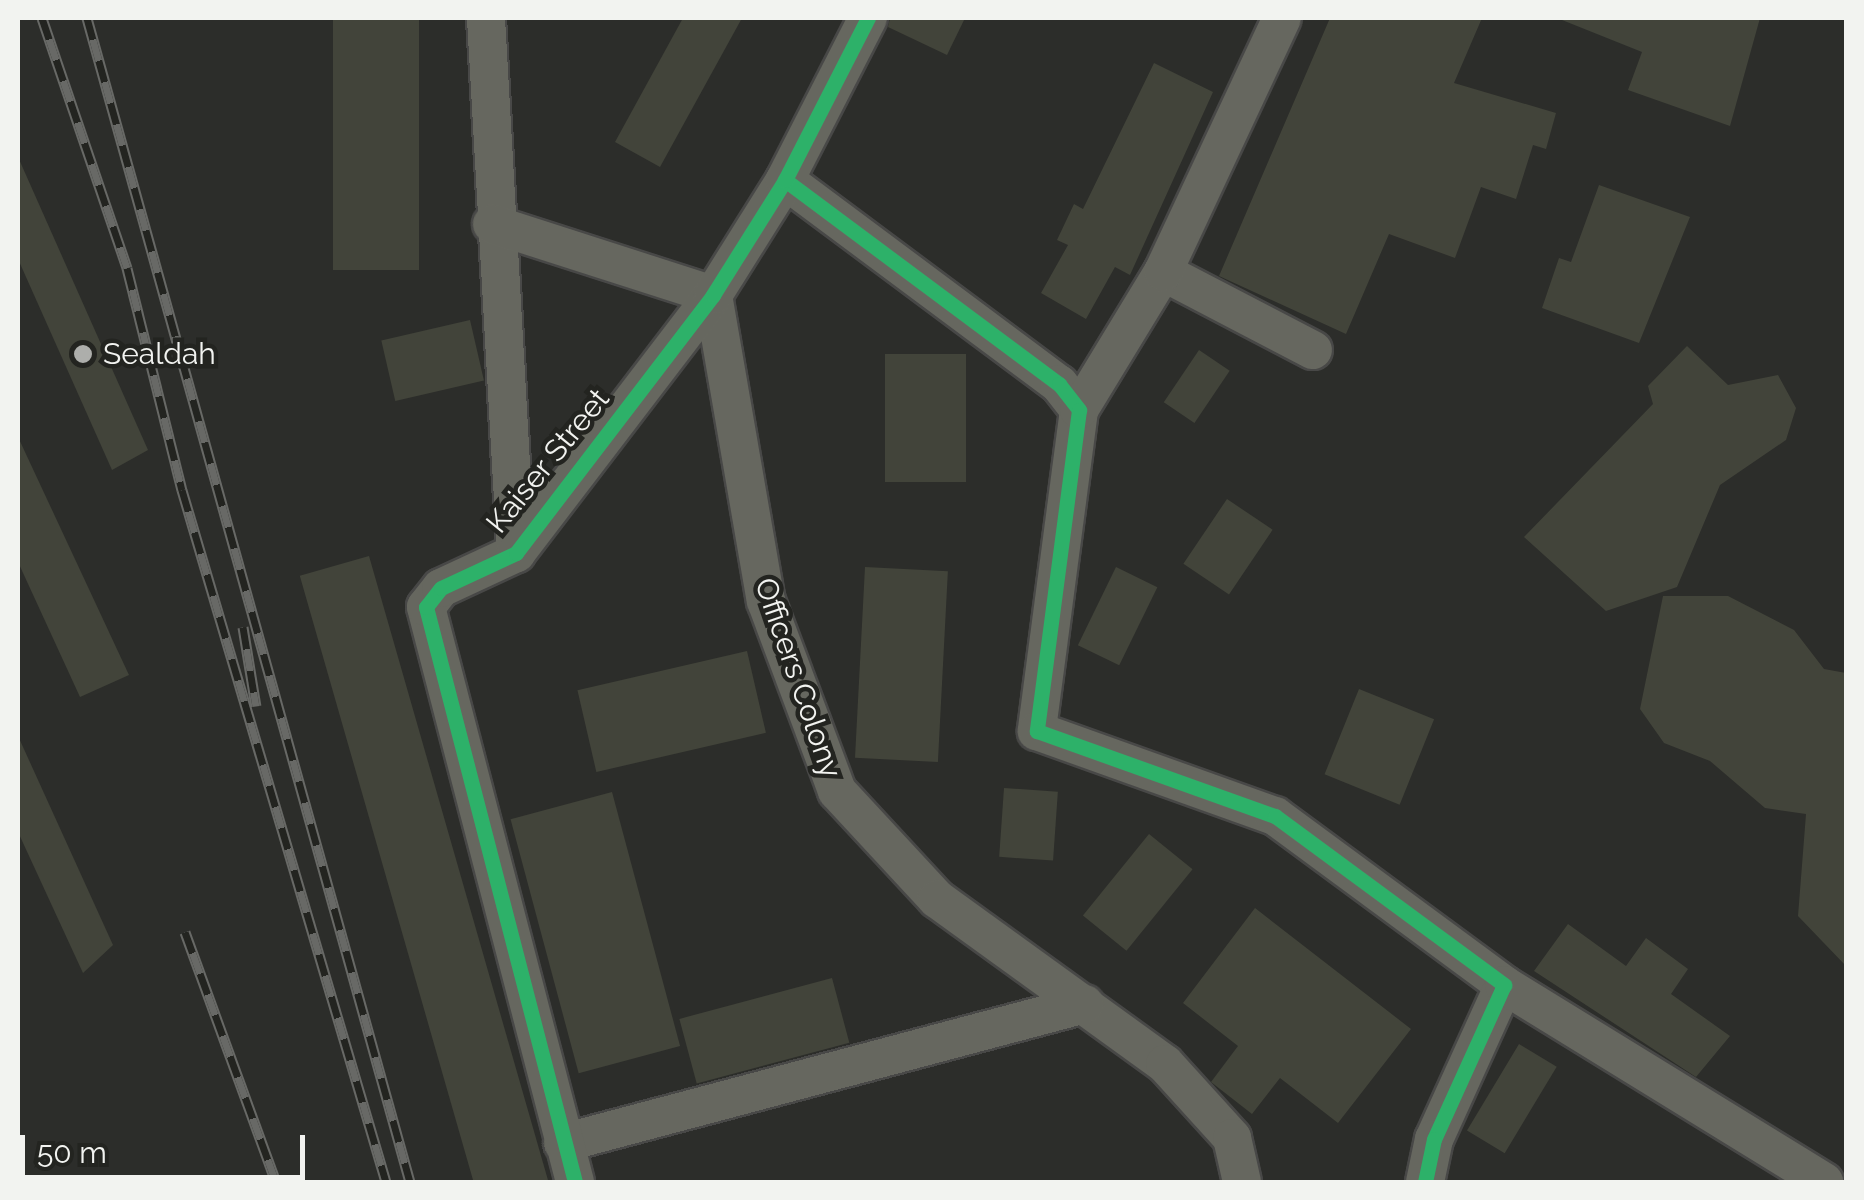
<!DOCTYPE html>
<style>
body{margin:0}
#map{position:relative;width:1864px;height:1200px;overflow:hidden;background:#2c2d2a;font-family:Raleway,sans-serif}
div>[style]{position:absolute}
.building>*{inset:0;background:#42443a;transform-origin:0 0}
.roads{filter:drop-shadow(2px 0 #484847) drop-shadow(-2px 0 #484847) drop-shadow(0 2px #484847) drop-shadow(0 -2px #484847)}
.street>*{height:38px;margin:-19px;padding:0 19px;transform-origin:19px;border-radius:19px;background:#66675f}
.rail>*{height:11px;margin-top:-5.5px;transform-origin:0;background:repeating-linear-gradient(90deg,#232420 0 22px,#686966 0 44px);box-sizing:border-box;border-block:2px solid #686966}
.cycleway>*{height:15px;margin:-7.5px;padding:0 7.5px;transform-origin:7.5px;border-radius:7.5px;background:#2db169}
.dots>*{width:28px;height:28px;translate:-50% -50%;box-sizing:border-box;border:5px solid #232420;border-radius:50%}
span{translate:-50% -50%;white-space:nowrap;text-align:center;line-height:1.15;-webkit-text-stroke:9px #232420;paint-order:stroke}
.poi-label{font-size:30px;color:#f2f3f0}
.left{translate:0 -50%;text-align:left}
.street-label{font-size:30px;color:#f2f3f0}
.frame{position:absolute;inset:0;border:20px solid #f2f3f0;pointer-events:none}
.scale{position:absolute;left:20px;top:1135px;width:285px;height:45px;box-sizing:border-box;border:5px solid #f2f3f0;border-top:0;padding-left:12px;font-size:30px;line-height:35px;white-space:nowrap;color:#f2f3f0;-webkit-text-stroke:8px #232420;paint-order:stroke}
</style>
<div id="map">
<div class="building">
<div style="left:333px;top:18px;width:86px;height:252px"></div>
<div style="clip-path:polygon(683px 18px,742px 18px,660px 167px,615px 142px)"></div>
<div style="clip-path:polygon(890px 18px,965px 18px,947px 55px,888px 27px)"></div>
<div style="clip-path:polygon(1330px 18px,1482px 18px,1454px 83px,1556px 113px,1546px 149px,1533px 145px,1516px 199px,1481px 187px,1455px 258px,1389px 234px,1346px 334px,1219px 276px)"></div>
<div style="clip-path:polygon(1557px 18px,1760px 18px,1730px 126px,1628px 90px,1642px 52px)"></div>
<div style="clip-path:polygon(1154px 63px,1213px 92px,1130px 275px,1115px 267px,1086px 319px,1041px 293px,1068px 245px,1057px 240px,1074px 204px,1083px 209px)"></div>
<div style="clip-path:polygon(18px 157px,148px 450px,112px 470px,18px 259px)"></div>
<div style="clip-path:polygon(1599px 185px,1690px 217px,1639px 343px,1542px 308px,1559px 258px,1571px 262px)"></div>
<div style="left:470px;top:320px;width:62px;height:91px;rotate:77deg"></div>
<div style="clip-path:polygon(1687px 346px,1728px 385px,1778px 375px,1796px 408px,1786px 440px,1720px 485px,1677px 587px,1606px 611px,1524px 537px,1653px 404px,1648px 386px)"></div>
<div style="left:1199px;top:350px;width:37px;height:63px;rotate:34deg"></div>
<div style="left:885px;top:354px;width:81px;height:128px"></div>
<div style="clip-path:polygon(18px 437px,129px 675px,80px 697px,18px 562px)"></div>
<div style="left:1227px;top:499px;width:55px;height:78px;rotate:34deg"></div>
<div style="left:369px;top:556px;width:650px;height:72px;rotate:74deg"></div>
<div style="left:865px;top:567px;width:83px;height:191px;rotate:3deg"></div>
<div style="left:1116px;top:567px;width:46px;height:87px;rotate:26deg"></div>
<div style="clip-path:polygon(1663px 596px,1728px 596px,1794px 630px,1824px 669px,1846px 673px,1846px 966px,1798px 916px,1806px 814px,1765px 808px,1710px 761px,1664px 743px,1640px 709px)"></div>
<div style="left:747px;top:651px;width:84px;height:174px;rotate:77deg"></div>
<div style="left:1359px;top:689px;width:81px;height:92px;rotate:22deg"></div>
<div style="clip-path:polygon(18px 736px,113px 945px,83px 973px,18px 832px)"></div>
<div style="left:1004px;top:788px;width:54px;height:69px;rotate:4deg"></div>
<div style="left:612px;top:792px;width:263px;height:105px;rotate:75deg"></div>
<div style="left:1149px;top:834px;width:56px;height:105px;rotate:39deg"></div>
<div style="clip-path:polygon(1255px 908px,1411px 1029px,1338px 1123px,1280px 1078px,1252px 1114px,1211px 1082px,1238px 1046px,1183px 1003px)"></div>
<div style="clip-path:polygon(1568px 924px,1626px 966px,1646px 938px,1688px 969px,1671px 994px,1730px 1036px,1696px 1077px,1534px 971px)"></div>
<div style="left:832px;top:978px;width:67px;height:158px;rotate:75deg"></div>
<div style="left:1519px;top:1044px;width:44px;height:101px;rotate:31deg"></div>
</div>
<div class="roads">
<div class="street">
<div style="left:486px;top:18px;width:536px;rotate:86.79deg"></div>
<div style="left:785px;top:180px;width:342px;rotate:36.7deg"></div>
<div style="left:1059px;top:384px;width:33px;rotate:52deg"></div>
<div style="left:1079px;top:410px;width:324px;rotate:97.5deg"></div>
<div style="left:1037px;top:731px;width:253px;rotate:19.7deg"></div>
<div style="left:1275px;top:816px;width:285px;rotate:36.4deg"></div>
<div style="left:1504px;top:985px;width:169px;rotate:114.4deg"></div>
<div style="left:1434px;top:1139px;width:44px;rotate:101.8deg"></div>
<div style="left:492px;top:224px;width:232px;rotate:17.8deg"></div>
<div style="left:713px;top:295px;width:311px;rotate:80.2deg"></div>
<div style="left:766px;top:601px;width:203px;rotate:69.5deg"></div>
<div style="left:837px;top:791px;width:147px;rotate:47.2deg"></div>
<div style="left:937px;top:899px;width:281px;rotate:35.9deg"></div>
<div style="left:1165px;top:1064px;width:100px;rotate:47.8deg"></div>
<div style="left:1232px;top:1138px;width:45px;rotate:77.2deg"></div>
<div style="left:1163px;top:272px;width:169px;rotate:27.5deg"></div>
<div style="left:1079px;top:410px;width:162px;rotate:-58.7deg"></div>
<div style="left:1163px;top:272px;width:280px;rotate:-64.9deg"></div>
<div style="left:1504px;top:985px;width:376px;rotate:31.6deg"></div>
<div style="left:563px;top:1143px;width:540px;rotate:-14.91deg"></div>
<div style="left:575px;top:1182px;width:594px;rotate:-104.53deg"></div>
<div style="left:426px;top:607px;width:24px;rotate:-52deg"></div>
<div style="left:441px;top:588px;width:83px;rotate:-25deg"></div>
<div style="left:516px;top:553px;width:325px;rotate:-52.6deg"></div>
<div style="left:713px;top:295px;width:136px;rotate:-57.9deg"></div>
<div style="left:785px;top:180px;width:182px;rotate:-62.9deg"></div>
</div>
</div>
<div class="rail">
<div style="left:42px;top:18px;width:264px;rotate:71.2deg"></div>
<div style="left:127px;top:268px;width:229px;rotate:76.1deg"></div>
<div style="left:182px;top:490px;width:721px;rotate:73.57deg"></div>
<div style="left:87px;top:18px;width:1208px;rotate:74.49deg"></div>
<div style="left:243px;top:627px;width:80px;rotate:80.7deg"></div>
<div style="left:185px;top:932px;width:266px;rotate:70deg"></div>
</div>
<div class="cycleway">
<div style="left:785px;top:180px;width:342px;rotate:36.7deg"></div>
<div style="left:1059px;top:384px;width:33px;rotate:52deg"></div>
<div style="left:1079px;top:410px;width:324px;rotate:97.5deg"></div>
<div style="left:1037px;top:731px;width:253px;rotate:19.7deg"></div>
<div style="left:1275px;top:816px;width:285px;rotate:36.4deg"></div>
<div style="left:1504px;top:985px;width:169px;rotate:114.4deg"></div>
<div style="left:1434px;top:1139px;width:44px;rotate:101.8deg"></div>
<div style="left:575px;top:1182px;width:594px;rotate:-104.53deg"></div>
<div style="left:426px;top:607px;width:24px;rotate:-52deg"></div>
<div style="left:441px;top:588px;width:83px;rotate:-25deg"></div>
<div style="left:516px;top:553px;width:325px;rotate:-52.6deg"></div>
<div style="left:713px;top:295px;width:136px;rotate:-57.9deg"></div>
<div style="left:785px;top:180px;width:182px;rotate:-62.9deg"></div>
</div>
<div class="dots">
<div style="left:83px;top:354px;background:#adaeab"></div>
</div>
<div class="poi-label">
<span class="left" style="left:103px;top:354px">Sealdah</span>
</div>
<div class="street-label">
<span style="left:548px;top:461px;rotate:-51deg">Kaiser Street</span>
<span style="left:798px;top:678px;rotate:71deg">Officers Colony</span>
</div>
<div class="frame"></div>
<div class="scale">50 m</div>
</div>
